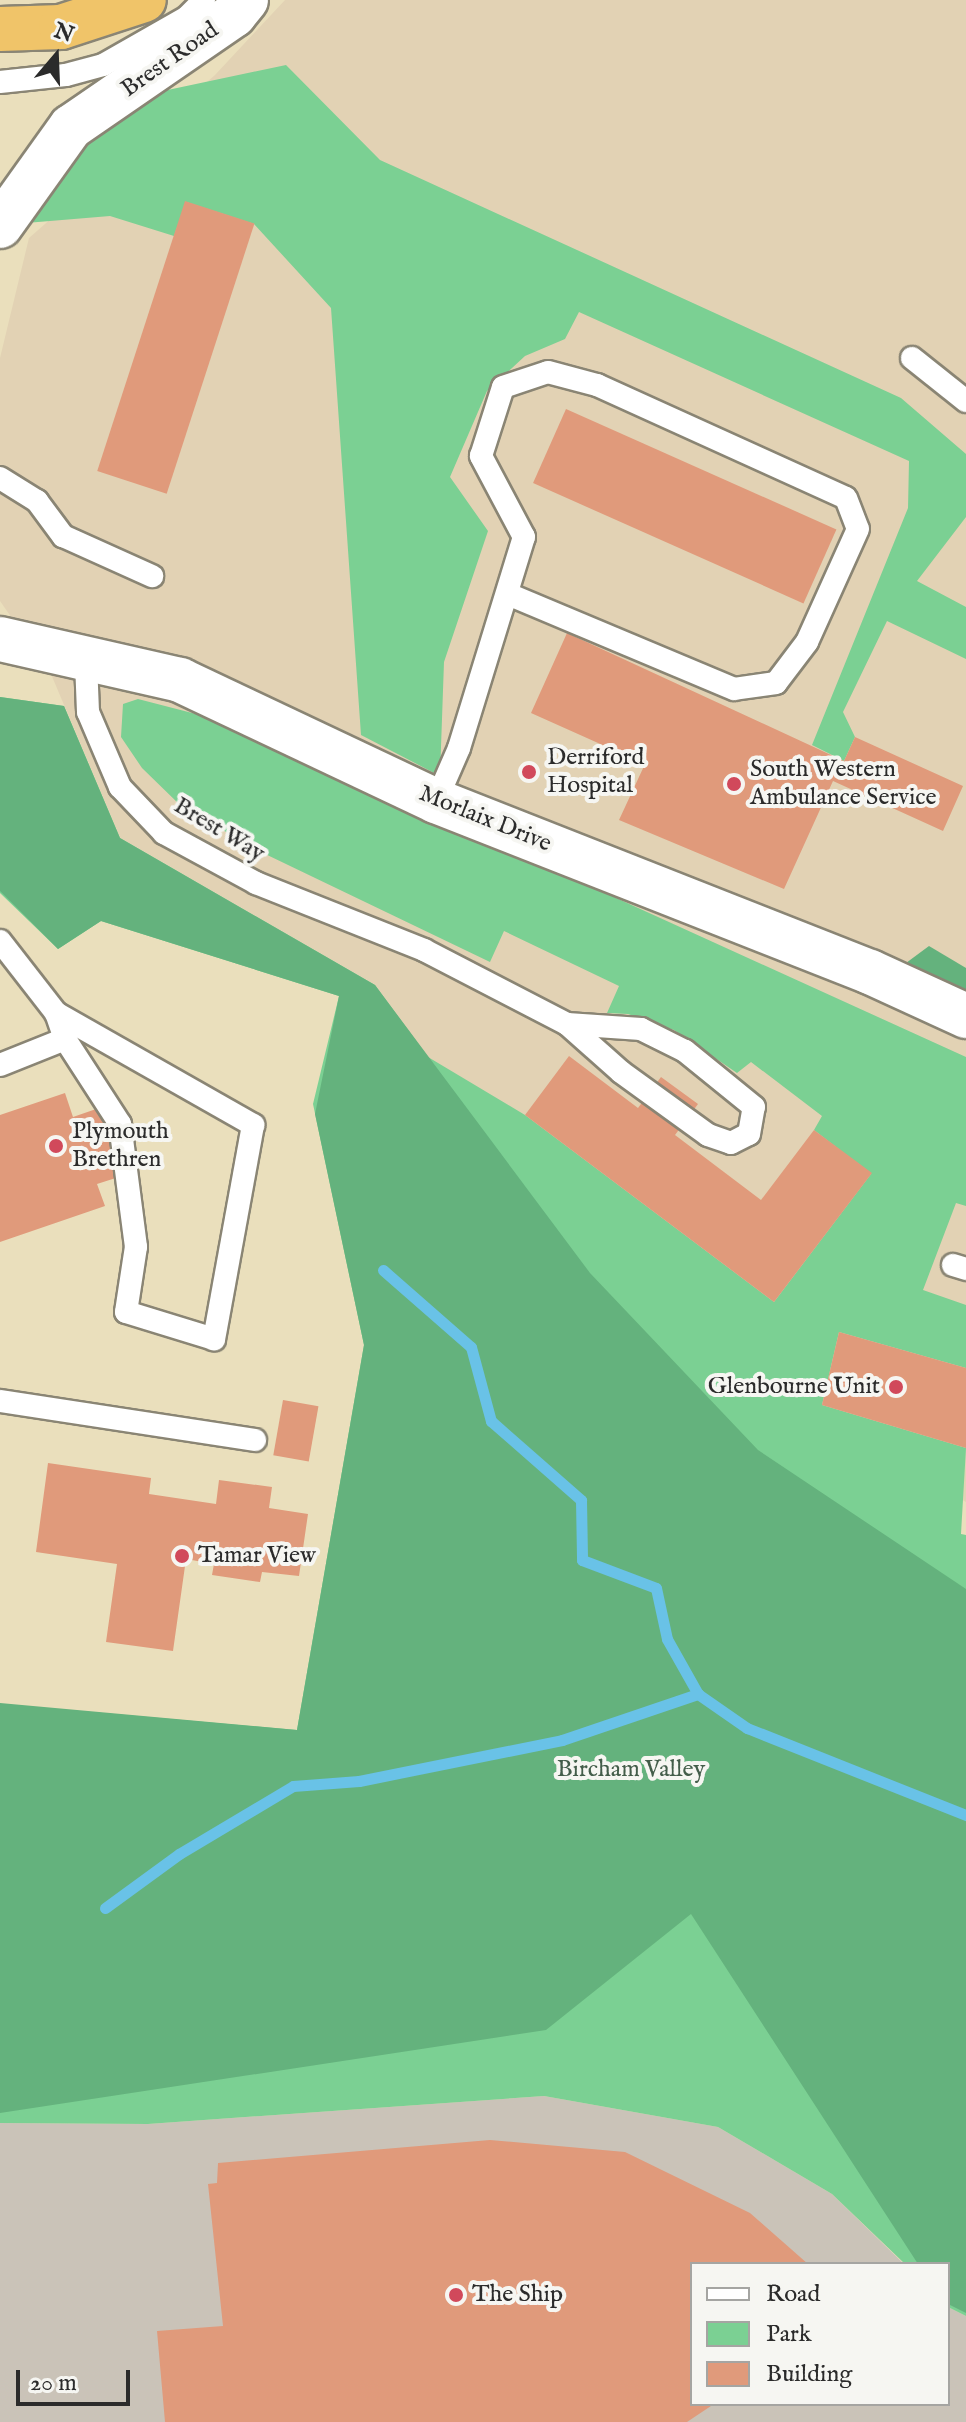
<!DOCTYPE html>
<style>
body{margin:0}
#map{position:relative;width:966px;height:2422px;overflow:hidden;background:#eadfbc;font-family:"IM FELL English",serif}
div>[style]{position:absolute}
.built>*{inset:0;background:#e2d2b4}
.industrial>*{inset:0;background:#cac3b8}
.green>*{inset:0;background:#7bd093}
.forest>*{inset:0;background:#64b27d}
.stream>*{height:11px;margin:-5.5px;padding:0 5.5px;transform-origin:5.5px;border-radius:5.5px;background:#69c2e7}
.building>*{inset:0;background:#e09a7b;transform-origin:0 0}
.roads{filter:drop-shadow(2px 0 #8a8574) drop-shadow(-2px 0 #8a8574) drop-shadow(0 2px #8a8574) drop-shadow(0 -2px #8a8574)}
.service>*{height:22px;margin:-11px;padding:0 11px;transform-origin:11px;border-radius:11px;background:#fff}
.minor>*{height:44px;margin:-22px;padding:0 22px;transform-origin:22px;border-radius:22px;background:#fff}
.tertiary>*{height:44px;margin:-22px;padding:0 22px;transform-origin:22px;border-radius:22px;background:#fff}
.trunk>*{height:44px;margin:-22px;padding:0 22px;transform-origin:22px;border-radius:22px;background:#f0c469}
.dots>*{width:22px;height:22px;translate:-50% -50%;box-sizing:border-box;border:4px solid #f6f6f2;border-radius:50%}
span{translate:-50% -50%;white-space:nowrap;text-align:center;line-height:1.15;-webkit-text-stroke:8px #f6f6f2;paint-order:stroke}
.street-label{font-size:24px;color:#2b2b2b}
.poi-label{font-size:24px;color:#2b2b2b}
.left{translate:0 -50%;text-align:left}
.right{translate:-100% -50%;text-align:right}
.park-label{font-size:24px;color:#435d4a}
.legend{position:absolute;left:690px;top:2262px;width:260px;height:144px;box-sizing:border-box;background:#f6f6f2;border:2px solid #a5a5a2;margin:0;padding:10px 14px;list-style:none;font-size:24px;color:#2b2b2b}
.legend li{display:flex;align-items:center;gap:16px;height:40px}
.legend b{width:40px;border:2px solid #a5a5a2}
.north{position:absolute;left:16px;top:16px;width:80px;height:80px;-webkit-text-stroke:6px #f6f6f2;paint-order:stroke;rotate:19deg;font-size:22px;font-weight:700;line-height:32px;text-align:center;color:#2b2b2b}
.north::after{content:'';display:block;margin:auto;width:28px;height:36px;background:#2b2b2b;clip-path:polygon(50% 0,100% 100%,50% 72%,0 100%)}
.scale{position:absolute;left:16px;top:2370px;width:114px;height:36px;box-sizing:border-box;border:4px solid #2b2b2b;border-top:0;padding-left:10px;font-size:24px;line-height:28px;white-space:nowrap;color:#2b2b2b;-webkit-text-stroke:6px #f6f6f2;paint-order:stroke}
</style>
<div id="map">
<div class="built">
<div style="clip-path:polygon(285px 0,966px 0,966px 1502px,590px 1273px,374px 985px,120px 838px,51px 674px,0 601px,0 358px,29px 238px,215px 75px)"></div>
</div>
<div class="industrial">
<div style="clip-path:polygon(544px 2096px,718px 2127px,832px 2194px,904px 2264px,692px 2264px,692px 2404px,948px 2404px,948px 2307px,966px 2316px,966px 2422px,0 2422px,0 2123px,148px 2124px)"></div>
</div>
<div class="green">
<div style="clip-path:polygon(286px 65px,380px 160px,901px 398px,966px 454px,966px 517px,917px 581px,966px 607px,966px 659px,887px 621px,843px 712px,855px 737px,844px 761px,812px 745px,908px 508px,909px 461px,579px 312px,565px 339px,525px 356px,487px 391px,450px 477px,488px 531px,444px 662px,440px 776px,361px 735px,331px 308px,254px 224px,186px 202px,174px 236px,110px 216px,26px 223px,91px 137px,144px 95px)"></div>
<div style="clip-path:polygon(0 697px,64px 706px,120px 838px,375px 985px,428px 1057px,525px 1115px,774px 1302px,871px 1174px,814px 1130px,822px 1116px,751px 1062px,737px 1073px,674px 1030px,628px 1014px,607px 1013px,619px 986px,504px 931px,490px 962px,261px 852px,181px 806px,142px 768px,121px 737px,123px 704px,138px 699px,196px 714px,306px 757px,966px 1057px,966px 1206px,956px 1203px,923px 1290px,966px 1305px,966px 1368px,839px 1332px,822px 1405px,966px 1448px,961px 1534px,966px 1535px,966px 2316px,948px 2307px,948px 2264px,905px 2264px,832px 2194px,718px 2127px,544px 2096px,148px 2124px,0 2123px,0 1704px,297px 1730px,364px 1345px,313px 1104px,339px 996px,101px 921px,58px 949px,0 893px)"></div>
</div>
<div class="forest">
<div style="clip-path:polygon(0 697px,64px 706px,120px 838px,375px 985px,590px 1273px,758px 1450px,966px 1589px,966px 2313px,948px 2304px,948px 2264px,918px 2264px,691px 1914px,546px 2030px,0 2113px,0 1703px,297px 1730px,364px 1345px,315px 1114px,339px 996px,101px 921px,58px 949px,0 891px)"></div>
<div style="clip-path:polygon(929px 946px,966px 968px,966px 1001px,910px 975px,906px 963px)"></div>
</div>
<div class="stream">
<div style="left:383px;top:1270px;width:117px;rotate:41.2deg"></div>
<div style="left:471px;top:1347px;width:77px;rotate:74.9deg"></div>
<div style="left:491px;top:1421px;width:120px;rotate:41.3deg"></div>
<div style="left:581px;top:1500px;width:60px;rotate:89deg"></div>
<div style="left:582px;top:1560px;width:79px;rotate:20.7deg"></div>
<div style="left:656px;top:1588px;width:52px;rotate:77.8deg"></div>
<div style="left:667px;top:1639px;width:63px;rotate:60.6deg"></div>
<div style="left:698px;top:1694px;width:60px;rotate:34.8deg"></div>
<div style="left:747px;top:1728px;width:236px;rotate:21.7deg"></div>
<div style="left:105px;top:1908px;width:92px;rotate:-36.1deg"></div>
<div style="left:179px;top:1854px;width:133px;rotate:-30.8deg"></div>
<div style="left:293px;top:1786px;width:66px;rotate:-4.3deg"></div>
<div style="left:359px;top:1781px;width:207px;rotate:-11.4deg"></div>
<div style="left:562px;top:1740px;width:144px;rotate:-18.7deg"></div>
</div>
<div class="building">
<div style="left:185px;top:201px;width:73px;height:284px;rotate:18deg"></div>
<div style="left:566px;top:409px;width:296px;height:81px;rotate:24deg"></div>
<div style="clip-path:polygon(567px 633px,844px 761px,855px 737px,963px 786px,943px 831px,833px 781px,784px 889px,619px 820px,645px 764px,531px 713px)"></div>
<div style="clip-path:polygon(569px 1056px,638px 1108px,661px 1077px,698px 1104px,675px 1135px,761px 1200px,814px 1130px,872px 1173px,774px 1302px,525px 1115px)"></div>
<div style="clip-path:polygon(65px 1093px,73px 1117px,99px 1108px,122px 1176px,97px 1184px,105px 1206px,0 1242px,0 1115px)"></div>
<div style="clip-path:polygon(839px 1332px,966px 1368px,966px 1448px,822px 1405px)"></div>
<div style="left:283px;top:1400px;width:36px;height:56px;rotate:10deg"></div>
<div style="clip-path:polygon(48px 1463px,151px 1478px,149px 1494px,216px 1504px,219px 1480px,272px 1487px,269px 1508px,308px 1514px,299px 1576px,262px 1572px,260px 1582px,212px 1575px,214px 1564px,186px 1559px,173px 1651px,106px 1642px,117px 1564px,36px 1552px)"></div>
<div style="clip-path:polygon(490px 2140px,625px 2152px,750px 2213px,808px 2264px,692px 2264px,692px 2404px,714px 2404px,687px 2422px,165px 2422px,157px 2331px,223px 2326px,208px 2184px,217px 2183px,218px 2163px)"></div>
</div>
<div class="roads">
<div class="service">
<div style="left:0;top:82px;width:66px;rotate:-6.1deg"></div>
<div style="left:66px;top:75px;width:38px;rotate:-15deg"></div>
<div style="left:103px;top:65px;width:97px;rotate:-29.7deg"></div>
<div style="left:187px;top:17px;width:24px;rotate:-45deg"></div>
<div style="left:912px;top:358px;width:69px;rotate:38.5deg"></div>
<div style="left:0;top:478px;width:44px;rotate:31.9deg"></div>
<div style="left:37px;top:501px;width:44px;rotate:53.4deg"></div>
<div style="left:63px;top:536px;width:98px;rotate:24.2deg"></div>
<div style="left:86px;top:662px;width:50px;rotate:87.7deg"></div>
<div style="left:88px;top:712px;width:82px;rotate:66.9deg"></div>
<div style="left:120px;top:787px;width:64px;rotate:46.3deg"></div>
<div style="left:164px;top:833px;width:105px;rotate:28.5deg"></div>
<div style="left:256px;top:883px;width:181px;rotate:21.7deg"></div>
<div style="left:424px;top:950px;width:161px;rotate:27.4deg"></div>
<div style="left:567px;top:1024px;width:72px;rotate:41.6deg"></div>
<div style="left:621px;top:1072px;width:107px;rotate:35.9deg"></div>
<div style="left:708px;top:1135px;width:24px;rotate:19deg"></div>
<div style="left:731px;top:1143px;width:20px;rotate:-27deg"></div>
<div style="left:749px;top:1134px;width:27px;rotate:-80deg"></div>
<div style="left:754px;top:1107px;width:89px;rotate:-140.9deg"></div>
<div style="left:685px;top:1051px;width:49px;rotate:-153.4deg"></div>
<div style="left:641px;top:1029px;width:74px;rotate:-176.1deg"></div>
<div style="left:436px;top:801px;width:58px;rotate:-66.5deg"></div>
<div style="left:459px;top:748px;width:221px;rotate:-72.9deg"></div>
<div style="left:524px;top:537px;width:92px;rotate:-118deg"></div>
<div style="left:481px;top:456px;width:72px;rotate:-72.3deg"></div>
<div style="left:503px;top:387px;width:47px;rotate:-18.4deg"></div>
<div style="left:548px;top:372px;width:51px;rotate:14.9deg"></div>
<div style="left:597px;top:385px;width:273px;rotate:24.4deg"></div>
<div style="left:846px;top:498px;width:33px;rotate:69deg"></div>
<div style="left:858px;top:529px;width:124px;rotate:114.3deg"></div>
<div style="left:807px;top:642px;width:51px;rotate:127.1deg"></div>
<div style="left:776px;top:683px;width:42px;rotate:171.9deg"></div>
<div style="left:734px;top:689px;width:245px;rotate:-157.2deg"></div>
<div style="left:0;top:941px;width:91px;rotate:52.1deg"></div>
<div style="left:56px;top:1013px;width:227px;rotate:29.6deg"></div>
<div style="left:253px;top:1125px;width:218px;rotate:100.3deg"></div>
<div style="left:214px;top:1339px;width:92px;rotate:-162.9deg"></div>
<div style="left:126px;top:1312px;width:66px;rotate:-81.3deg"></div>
<div style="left:136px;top:1247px;width:124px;rotate:-97.4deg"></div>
<div style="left:120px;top:1124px;width:101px;rotate:-122.9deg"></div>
<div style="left:65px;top:1039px;width:28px;rotate:-109deg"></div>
<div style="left:0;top:1065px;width:70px;rotate:-21.8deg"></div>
<div style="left:953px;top:1265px;width:14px;rotate:17deg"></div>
<div style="left:0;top:1401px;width:258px;rotate:8.7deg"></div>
</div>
<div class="minor">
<div style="left:0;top:639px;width:185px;rotate:12.8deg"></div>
<div style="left:180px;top:680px;width:283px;rotate:25.3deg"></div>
<div style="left:436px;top:801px;width:466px;rotate:21.5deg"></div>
<div style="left:870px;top:972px;width:106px;rotate:24.6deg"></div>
</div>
<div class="tertiary">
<div style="left:0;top:226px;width:122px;rotate:-54.4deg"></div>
<div style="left:71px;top:127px;width:198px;rotate:-34.5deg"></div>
<div style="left:234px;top:15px;width:19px;rotate:-51deg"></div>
</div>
<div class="trunk">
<div style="left:0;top:29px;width:61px;rotate:-1.9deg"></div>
<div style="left:61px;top:27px;width:87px;rotate:-18deg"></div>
</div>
</div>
<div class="dots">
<div style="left:529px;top:772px;background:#d1495b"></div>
<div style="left:734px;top:784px;background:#d1495b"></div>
<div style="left:56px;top:1146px;background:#d1495b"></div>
<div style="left:896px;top:1387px;background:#d1495b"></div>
<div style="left:182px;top:1556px;background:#d1495b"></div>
<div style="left:456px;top:2295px;background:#d1495b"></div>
</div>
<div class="street-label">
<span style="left:170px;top:60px;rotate:-35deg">Brest Road</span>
<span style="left:485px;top:819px;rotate:22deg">Morlaix Drive</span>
<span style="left:219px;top:830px;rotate:31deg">Brest Way</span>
</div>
<div class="poi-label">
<span class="left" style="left:547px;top:772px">Derriford<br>Hospital</span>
<span class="left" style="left:750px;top:784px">South Western<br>Ambulance Service</span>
<span class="left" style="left:72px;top:1146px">Plymouth<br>Brethren</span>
<span class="right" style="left:880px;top:1387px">Glenbourne Unit</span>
<span class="left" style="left:198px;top:1556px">Tamar View</span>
<span class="left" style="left:472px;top:2295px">The Ship</span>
</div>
<div class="park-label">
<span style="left:631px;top:1770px">Bircham Valley</span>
</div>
<ul class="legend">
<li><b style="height:10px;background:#fff"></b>Road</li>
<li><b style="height:22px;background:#7bd093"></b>Park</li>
<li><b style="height:22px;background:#e09a7b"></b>Building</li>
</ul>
<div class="north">N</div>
<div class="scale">20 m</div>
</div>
